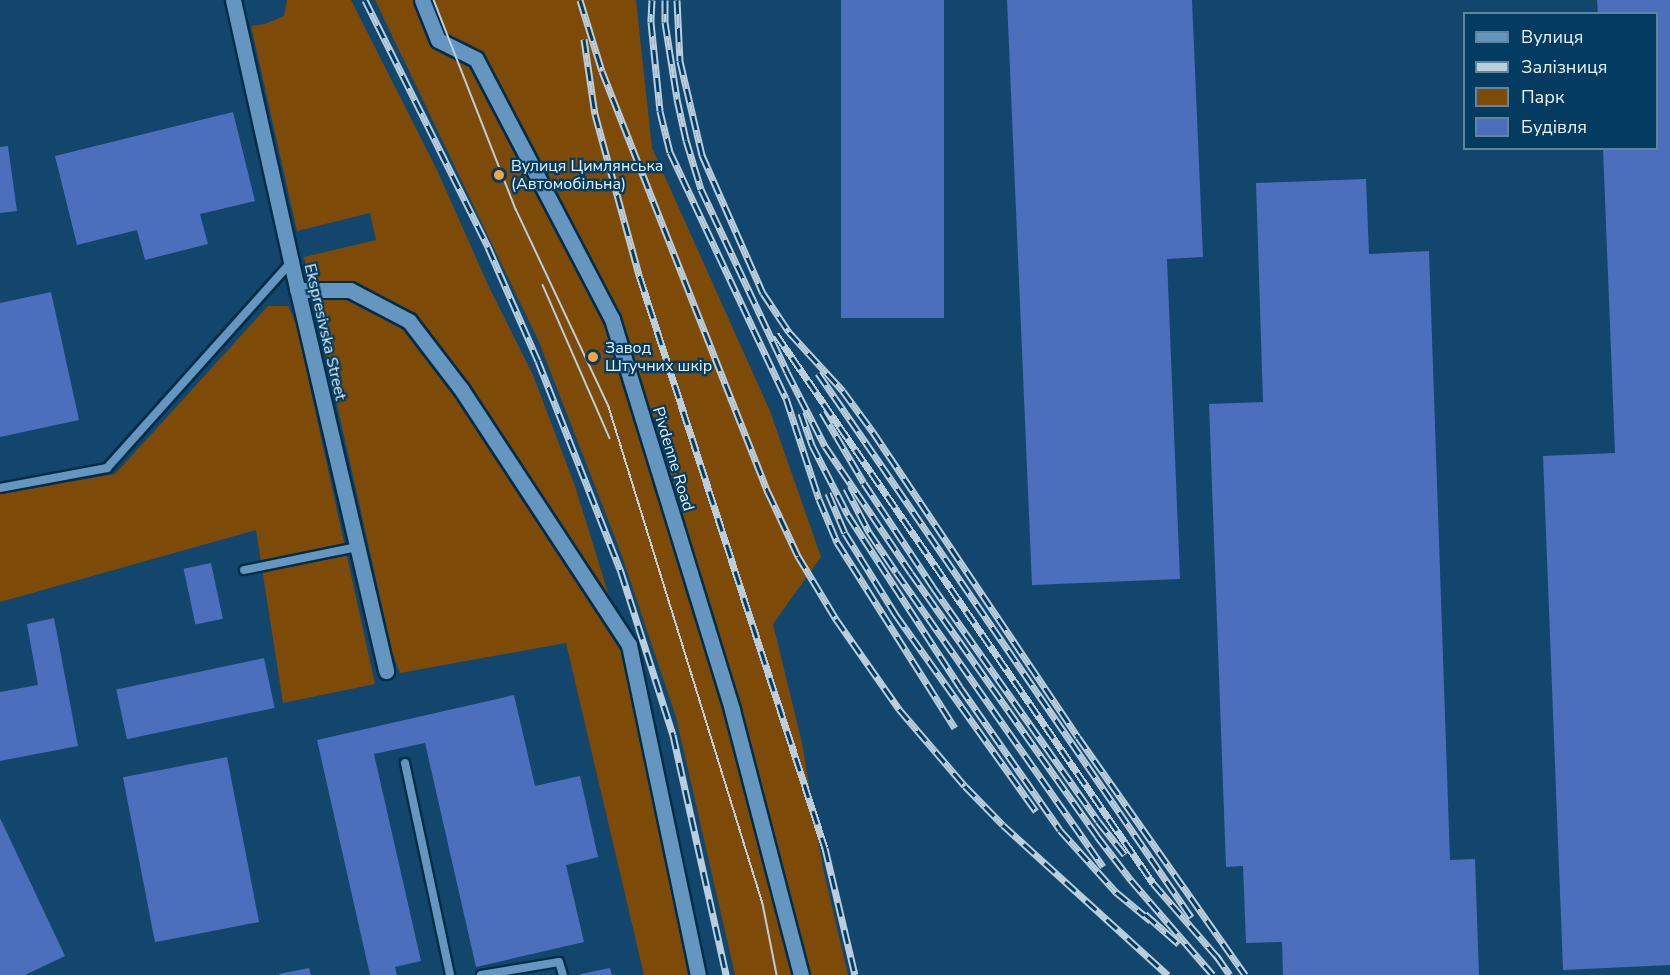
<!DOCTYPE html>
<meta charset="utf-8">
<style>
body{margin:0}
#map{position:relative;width:1670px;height:975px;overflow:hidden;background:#12466c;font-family:"Nunito Sans",sans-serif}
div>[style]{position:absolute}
.green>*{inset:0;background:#7e4a07}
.building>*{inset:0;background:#4b6ebd;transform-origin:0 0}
.roads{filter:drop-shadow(2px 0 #032c48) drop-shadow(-2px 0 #032c48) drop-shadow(0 2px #032c48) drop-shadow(0 -2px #032c48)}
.lane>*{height:8px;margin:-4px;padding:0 4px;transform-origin:4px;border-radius:4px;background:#6496c0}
.street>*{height:15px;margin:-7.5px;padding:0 7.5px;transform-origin:7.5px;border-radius:7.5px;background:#6496c0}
.tram>*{height:1.5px;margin:-0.75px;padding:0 0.75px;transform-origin:0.75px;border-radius:0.75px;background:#bacedd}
.rail>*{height:7px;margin-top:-3.5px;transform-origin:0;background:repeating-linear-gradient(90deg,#033c60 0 14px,#bacedd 0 28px);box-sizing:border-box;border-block:2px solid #bacedd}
.dots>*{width:16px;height:16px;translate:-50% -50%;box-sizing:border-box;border:3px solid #033c60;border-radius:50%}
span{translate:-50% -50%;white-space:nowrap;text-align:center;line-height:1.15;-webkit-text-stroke:4.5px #033c60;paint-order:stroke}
.poi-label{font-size:16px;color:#eaf4fd}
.left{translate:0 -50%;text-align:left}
.street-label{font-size:16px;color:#eaf4fd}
.legend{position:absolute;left:1463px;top:12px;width:195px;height:138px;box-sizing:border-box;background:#033c60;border:2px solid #5f869f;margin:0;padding:8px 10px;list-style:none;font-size:18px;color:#eaf4fd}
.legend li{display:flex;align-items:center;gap:12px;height:30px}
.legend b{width:30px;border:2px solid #5f869f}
</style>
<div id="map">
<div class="green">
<div style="clip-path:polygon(287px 0,351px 0,437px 170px,489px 287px,533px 375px,575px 486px,626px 651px,688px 975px,644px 975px,566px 643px,400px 673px,393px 655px,304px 257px,376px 240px,370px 213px,297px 231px,251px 26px,265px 24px,284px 16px)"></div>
<div style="clip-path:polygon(375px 0,636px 0,652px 148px,770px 411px,821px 557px,773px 624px,802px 743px,823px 868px,848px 975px,735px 975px,676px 717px,621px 553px,539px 342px)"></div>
<div style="clip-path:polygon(268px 306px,288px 306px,296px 323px,375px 684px,283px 703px,256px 530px,0 602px,0 494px,115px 474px)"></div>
</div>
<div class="building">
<div style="left:841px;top:0;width:103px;height:318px"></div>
<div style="clip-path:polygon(1007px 0,1192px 0,1203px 257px,1167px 259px,1180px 579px,1032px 585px)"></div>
<div style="clip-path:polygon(1597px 0,1670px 0,1670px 965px,1563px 970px,1543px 456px,1615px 453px,1603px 148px,1656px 148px,1656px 14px,1598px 14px)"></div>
<div style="clip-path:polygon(233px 112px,255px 201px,200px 214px,208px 244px,145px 260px,137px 230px,77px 245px,55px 156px)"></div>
<div style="clip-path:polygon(8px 146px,17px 211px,0 213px,0 147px)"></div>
<div style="clip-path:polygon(1366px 179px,1369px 254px,1429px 251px,1450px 860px,1475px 859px,1479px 975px,1283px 975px,1282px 942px,1246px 943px,1243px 866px,1226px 867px,1209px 404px,1263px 402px,1256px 183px)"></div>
<div style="clip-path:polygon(51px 292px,79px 420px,0 437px,0 303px)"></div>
<div style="left:211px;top:563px;width:57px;height:28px;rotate:78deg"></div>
<div style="clip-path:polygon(54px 618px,78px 746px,0 761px,0 692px,38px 685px,27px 624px)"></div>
<div style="left:264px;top:658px;width:51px;height:151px;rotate:78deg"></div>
<div style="clip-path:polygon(514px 695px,535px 786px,580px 776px,598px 857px,566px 865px,584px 942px,476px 967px,425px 743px,374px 754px,421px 961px,395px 967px,397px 975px,370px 975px,317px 740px)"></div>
<div style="left:227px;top:757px;width:168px;height:106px;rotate:79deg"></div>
<div style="clip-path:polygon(0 818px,65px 956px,25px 975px,0 975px)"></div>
<div style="clip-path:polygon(309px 968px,311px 975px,279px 975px,279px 974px)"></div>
<div style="clip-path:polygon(610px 968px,612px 975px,581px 975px,581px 974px)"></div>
</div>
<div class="roads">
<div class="lane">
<div style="left:0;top:488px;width:109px;rotate:-10.6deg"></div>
<div style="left:107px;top:468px;width:276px;rotate:-48.2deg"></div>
<div style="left:244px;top:570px;width:115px;rotate:-11.5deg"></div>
<div style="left:405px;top:763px;width:217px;rotate:78deg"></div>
<div style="left:481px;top:975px;width:79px;rotate:-9.5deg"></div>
<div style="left:559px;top:962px;width:14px;rotate:73deg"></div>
</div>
<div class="street">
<div style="left:233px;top:0;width:268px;rotate:77.5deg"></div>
<div style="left:291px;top:262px;width:420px;rotate:76.9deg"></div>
<div style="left:422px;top:0;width:43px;rotate:68.2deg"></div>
<div style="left:438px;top:40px;width:42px;rotate:26.6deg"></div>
<div style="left:476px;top:59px;width:293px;rotate:62.4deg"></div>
<div style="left:612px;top:319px;width:409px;rotate:72.9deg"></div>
<div style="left:732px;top:710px;width:274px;rotate:75.4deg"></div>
<div style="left:297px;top:290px;width:53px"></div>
<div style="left:350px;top:290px;width:67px;rotate:27.7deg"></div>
<div style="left:409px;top:321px;width:86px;rotate:52.6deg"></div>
<div style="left:461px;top:389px;width:306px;rotate:56.7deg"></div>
<div style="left:629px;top:645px;width:337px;rotate:78.2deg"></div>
</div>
</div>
<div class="tram">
<div style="left:434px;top:0;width:225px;rotate:68.6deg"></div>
<div style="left:516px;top:209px;width:219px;rotate:64.8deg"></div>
<div style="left:609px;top:407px;width:520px;rotate:72.78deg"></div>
<div style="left:763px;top:904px;width:72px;rotate:78.8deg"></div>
<div style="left:543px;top:285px;width:167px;rotate:66.4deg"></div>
</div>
<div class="rail">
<div style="left:365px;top:0;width:276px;rotate:63.5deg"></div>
<div style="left:488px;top:247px;width:124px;rotate:66.3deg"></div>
<div style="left:538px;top:361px;width:227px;rotate:68.5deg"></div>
<div style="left:621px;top:572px;width:171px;rotate:72.3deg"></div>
<div style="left:673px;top:735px;width:246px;rotate:77.5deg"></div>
<div style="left:580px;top:0;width:74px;rotate:72.8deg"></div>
<div style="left:602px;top:71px;width:453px;rotate:68.5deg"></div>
<div style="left:768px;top:492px;width:71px;rotate:64.9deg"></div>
<div style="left:798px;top:556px;width:74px;rotate:58.9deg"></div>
<div style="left:836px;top:619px;width:110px;rotate:55deg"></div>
<div style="left:899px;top:709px;width:101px;rotate:49.4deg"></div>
<div style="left:965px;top:786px;width:54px;rotate:45.7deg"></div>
<div style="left:1003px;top:825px;width:223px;rotate:42.3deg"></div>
<div style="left:652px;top:0;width:22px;rotate:93deg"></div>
<div style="left:651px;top:22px;width:89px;rotate:84.2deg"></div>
<div style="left:660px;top:111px;width:42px;rotate:76.3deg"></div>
<div style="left:670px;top:152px;width:272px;rotate:64.8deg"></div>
<div style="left:786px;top:398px;width:106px;rotate:71.9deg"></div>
<div style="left:819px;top:499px;width:47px;rotate:67.3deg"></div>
<div style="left:837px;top:542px;width:220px;rotate:57.6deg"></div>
<div style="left:665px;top:0;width:22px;rotate:90deg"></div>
<div style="left:665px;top:22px;width:78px;rotate:81.1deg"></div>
<div style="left:677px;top:99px;width:42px;rotate:77.6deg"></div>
<div style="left:686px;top:140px;width:51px;rotate:73deg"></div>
<div style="left:701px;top:189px;width:202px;rotate:64.8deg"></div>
<div style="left:787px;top:372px;width:83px;rotate:62.8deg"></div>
<div style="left:825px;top:446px;width:153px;rotate:55.9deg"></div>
<div style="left:911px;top:573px;width:322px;rotate:54.7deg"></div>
<div style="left:1097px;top:836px;width:56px;rotate:52.3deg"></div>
<div style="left:1131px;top:880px;width:125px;rotate:49.2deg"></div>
<div style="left:677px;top:0;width:61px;rotate:87.2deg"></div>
<div style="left:680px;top:61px;width:97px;rotate:76.8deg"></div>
<div style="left:702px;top:155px;width:151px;rotate:66.2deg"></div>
<div style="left:763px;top:293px;width:47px;rotate:56.3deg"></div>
<div style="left:789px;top:332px;width:80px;rotate:47.5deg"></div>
<div style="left:843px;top:391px;width:51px;rotate:53.8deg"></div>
<div style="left:873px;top:432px;width:367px;rotate:56.1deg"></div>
<div style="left:1078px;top:737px;width:291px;rotate:54.9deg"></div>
<div style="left:584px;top:39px;width:76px;rotate:81.7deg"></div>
<div style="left:595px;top:114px;width:170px;rotate:74.7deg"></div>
<div style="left:640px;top:278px;width:599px;rotate:72.02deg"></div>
<div style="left:825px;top:848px;width:130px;rotate:76.7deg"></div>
<div style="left:776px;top:334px;width:666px;rotate:55.52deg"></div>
<div style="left:1153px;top:883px;width:102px;rotate:49deg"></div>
<div style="left:818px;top:373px;width:660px;rotate:55.56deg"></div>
<div style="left:822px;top:412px;width:82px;rotate:59.4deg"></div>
<div style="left:864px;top:483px;width:125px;rotate:56.4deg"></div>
<div style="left:933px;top:587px;width:286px;rotate:54.8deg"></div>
<div style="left:1098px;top:821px;width:43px;rotate:51.5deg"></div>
<div style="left:801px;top:413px;width:34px;rotate:71deg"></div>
<div style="left:812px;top:445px;width:79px;rotate:62.8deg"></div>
<div style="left:848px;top:515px;width:205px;rotate:56.9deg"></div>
<div style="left:960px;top:687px;width:174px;rotate:55deg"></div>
<div style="left:1060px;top:830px;width:84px;rotate:47.9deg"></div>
<div style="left:1116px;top:892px;width:45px;rotate:39.6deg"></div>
<div style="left:846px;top:488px;width:50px;rotate:62.4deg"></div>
<div style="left:869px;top:532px;width:48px;rotate:56deg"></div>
<div style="left:896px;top:572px;width:360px;rotate:54.9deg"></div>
<div style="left:828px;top:493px;width:43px;rotate:67deg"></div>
<div style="left:845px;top:533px;width:97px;rotate:58.1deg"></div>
<div style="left:896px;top:615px;width:241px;rotate:54.5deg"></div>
<div style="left:1145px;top:914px;width:45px;rotate:41.4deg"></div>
<div style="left:1216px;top:955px;width:24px;rotate:55deg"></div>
</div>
<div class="dots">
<div style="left:499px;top:175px;background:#f6a247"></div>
<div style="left:593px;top:357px;background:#f6a247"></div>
</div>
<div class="poi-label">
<span class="left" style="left:511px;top:175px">Вулиця Цимлянська<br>(Автомобільна)</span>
<span class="left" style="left:605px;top:357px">Завод<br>Штучних шкір</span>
</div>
<div class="street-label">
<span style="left:325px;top:332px;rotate:77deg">Ekspresivska Street</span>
<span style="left:673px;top:459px;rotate:73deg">Pivdenne Road</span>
</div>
<ul class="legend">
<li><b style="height:8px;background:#6496c0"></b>Вулиця</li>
<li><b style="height:8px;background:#bacedd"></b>Залізниця</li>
<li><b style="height:16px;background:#7e4a07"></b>Парк</li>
<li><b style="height:16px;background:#4b6ebd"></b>Будівля</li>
</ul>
</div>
